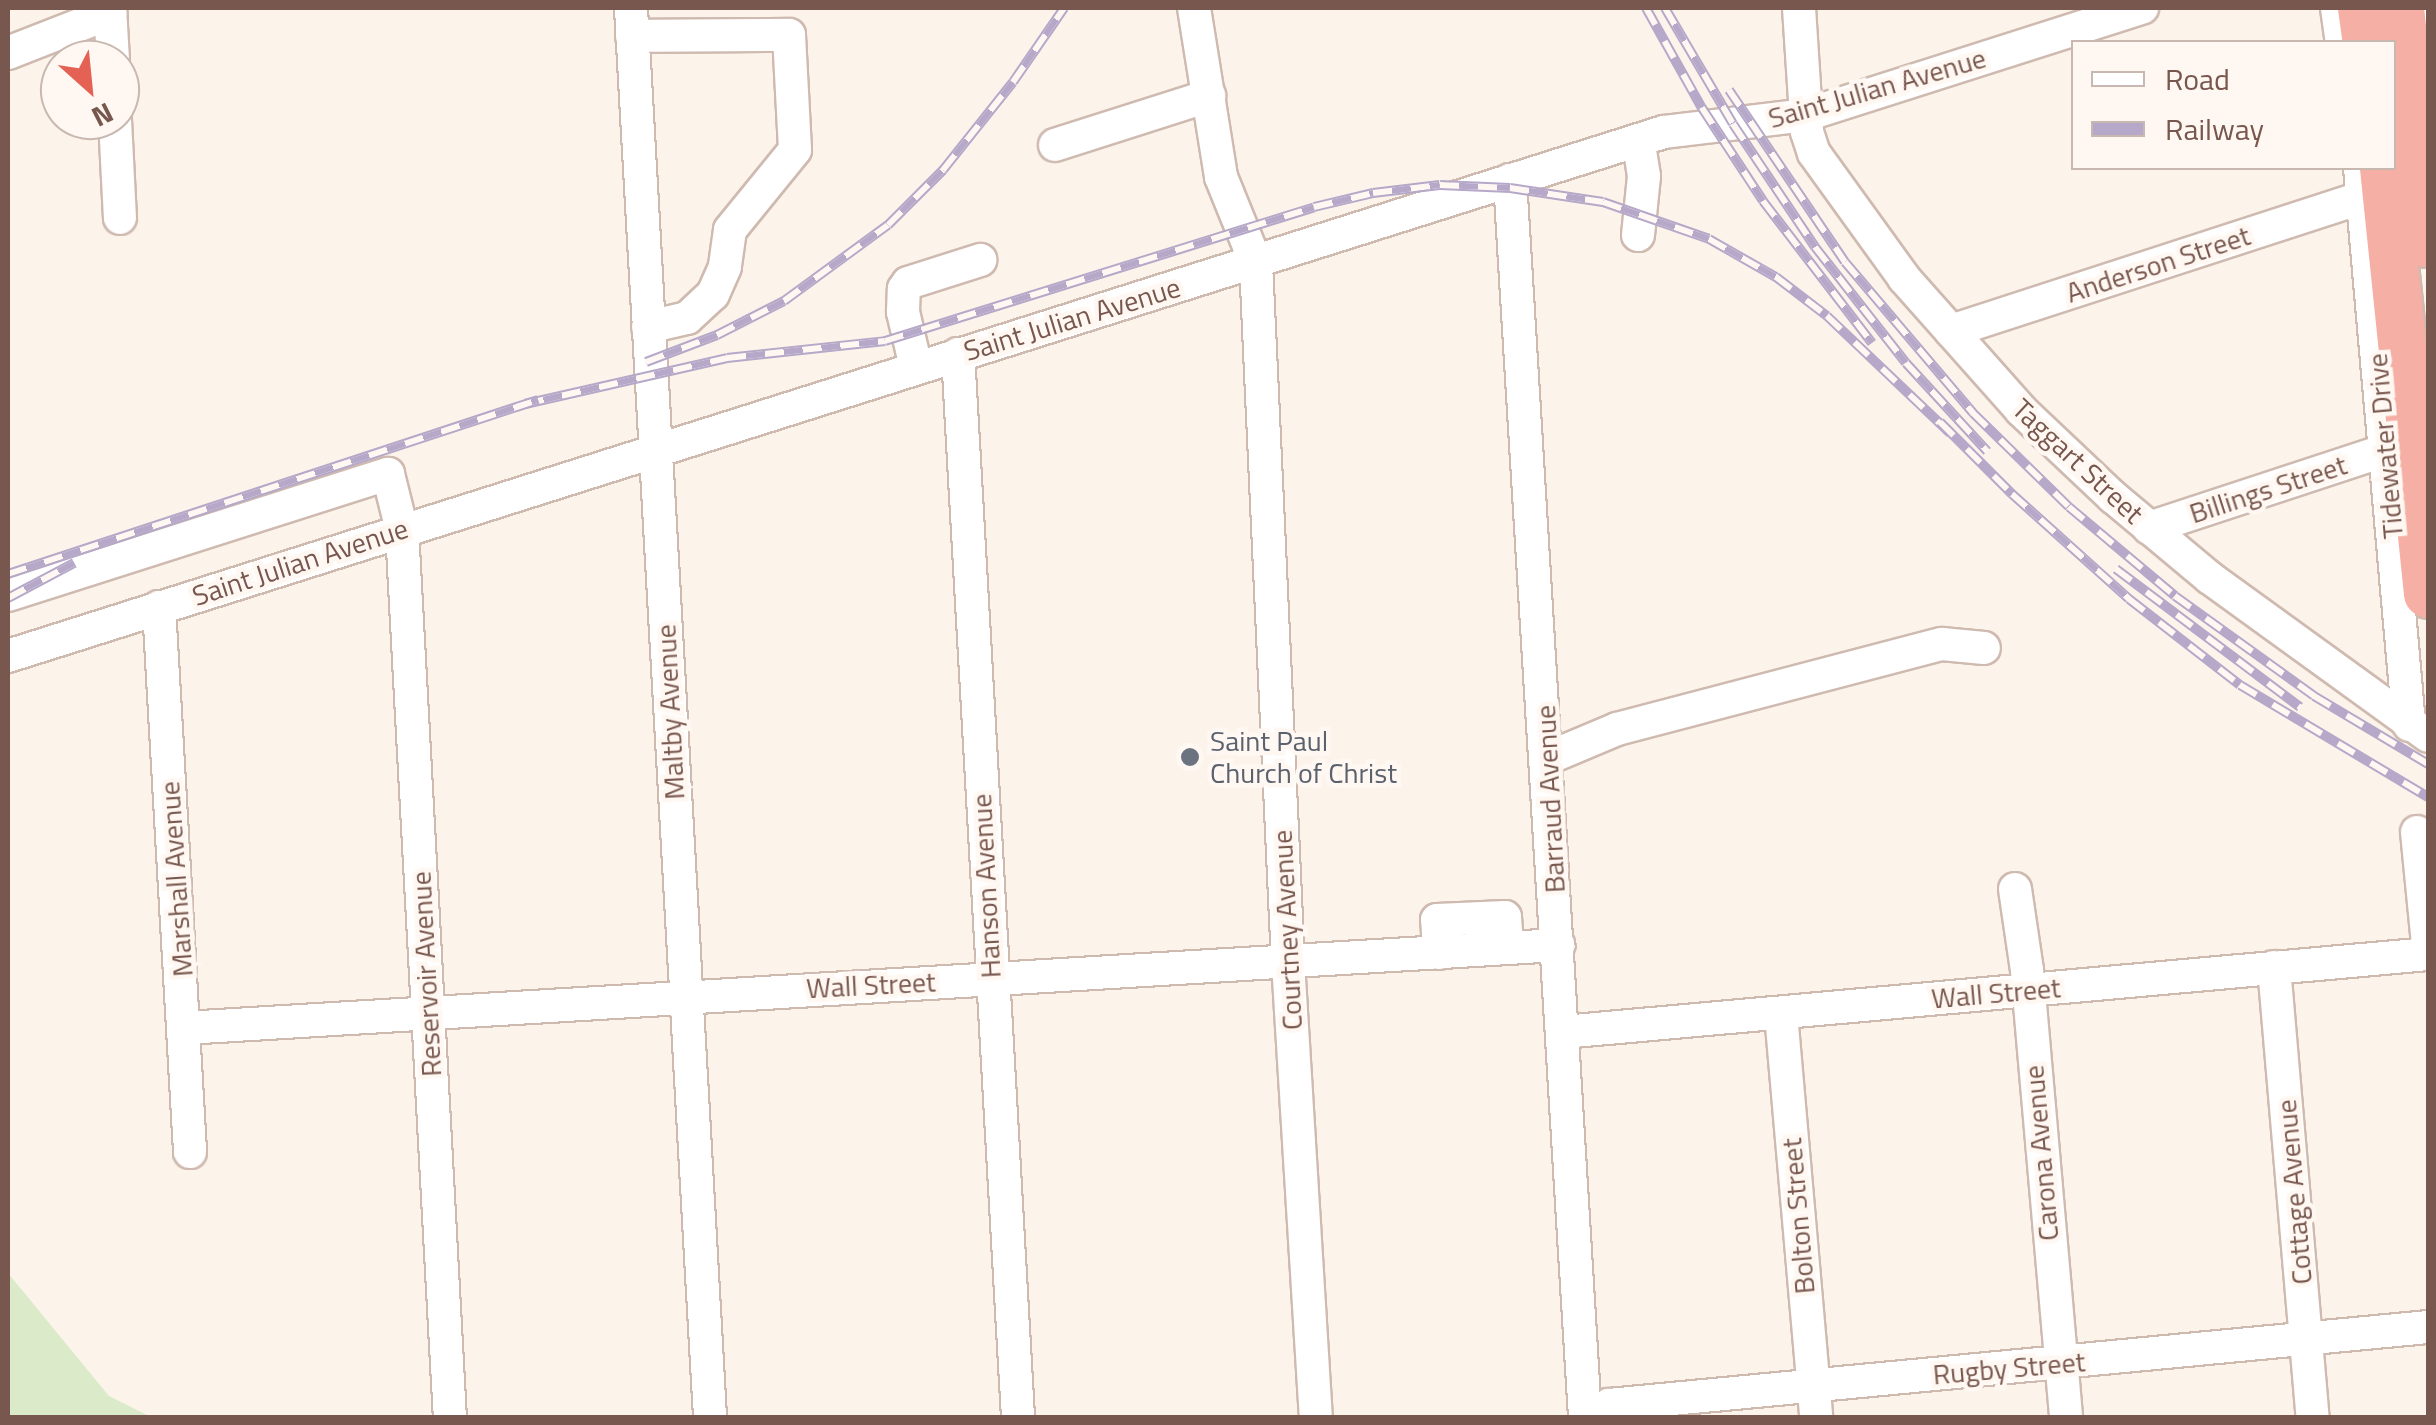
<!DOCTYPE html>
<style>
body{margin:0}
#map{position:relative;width:2436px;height:1425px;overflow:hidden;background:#fcf4eb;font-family:"Titillium Web",sans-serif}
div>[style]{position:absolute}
.green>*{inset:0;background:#dbebc9}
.roads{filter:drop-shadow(2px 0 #cfbab0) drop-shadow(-2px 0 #cfbab0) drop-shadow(0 2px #cfbab0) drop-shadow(0 -2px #cfbab0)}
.minor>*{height:32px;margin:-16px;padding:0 16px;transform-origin:16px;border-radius:16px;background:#fff}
.highway>*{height:48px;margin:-24px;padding:0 24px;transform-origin:24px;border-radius:24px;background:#f5afa4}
.rail>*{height:10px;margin-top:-5px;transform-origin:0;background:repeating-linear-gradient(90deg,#fff8f2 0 19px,#b5a8c8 0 38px);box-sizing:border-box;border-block:2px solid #b5a8c8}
.dots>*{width:28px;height:28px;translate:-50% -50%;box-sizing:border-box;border:5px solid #fff8f2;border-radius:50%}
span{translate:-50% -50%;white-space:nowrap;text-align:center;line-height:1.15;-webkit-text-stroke:9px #fff8f2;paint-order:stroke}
.street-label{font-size:28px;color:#78574e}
.worship-label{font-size:28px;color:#5b616d}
.left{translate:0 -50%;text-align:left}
.frame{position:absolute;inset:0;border:10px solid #78574e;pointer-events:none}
.legend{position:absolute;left:2071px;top:40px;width:325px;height:130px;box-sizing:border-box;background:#fff8f2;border:2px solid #c9b8b0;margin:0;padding:12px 18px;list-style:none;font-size:30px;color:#78574e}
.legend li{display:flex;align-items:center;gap:20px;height:50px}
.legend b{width:50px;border:2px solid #c9b8b0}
.north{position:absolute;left:40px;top:40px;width:100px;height:100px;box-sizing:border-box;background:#fff8f2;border:2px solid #c9b8b0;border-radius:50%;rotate:153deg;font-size:28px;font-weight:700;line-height:40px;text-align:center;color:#78574e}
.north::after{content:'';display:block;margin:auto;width:35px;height:45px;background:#e36254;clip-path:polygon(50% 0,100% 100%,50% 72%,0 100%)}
</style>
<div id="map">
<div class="green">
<div style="clip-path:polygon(8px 1273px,109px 1396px,151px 1417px,8px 1417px)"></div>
</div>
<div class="roads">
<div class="minor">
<div style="left:110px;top:8px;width:52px;rotate:86.7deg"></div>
<div style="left:631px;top:8px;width:1412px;rotate:86.79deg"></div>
<div style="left:1194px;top:8px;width:171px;rotate:80.9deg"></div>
<div style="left:1221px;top:177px;width:93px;rotate:67.9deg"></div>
<div style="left:1256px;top:263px;width:700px;rotate:87.38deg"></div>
<div style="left:1288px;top:962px;width:457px;rotate:86.5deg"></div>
<div style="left:1799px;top:8px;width:124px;rotate:86.3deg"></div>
<div style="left:1807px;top:132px;width:22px;rotate:72deg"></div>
<div style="left:1814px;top:153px;width:154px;rotate:54.2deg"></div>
<div style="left:1904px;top:278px;width:176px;rotate:48.4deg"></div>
<div style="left:2021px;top:410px;width:127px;rotate:43.4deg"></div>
<div style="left:2113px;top:497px;width:126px;rotate:39.9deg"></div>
<div style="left:2210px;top:578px;width:269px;rotate:35.9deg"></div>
<div style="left:2337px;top:8px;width:34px;rotate:82deg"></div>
<div style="left:2424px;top:8px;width:34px;rotate:83deg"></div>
<div style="left:632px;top:36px;width:157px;rotate:-0.4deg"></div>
<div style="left:789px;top:35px;width:115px;rotate:87deg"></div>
<div style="left:795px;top:150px;width:103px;rotate:129.1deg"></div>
<div style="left:730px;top:230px;width:37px;rotate:98deg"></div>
<div style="left:725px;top:267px;width:30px;rotate:114deg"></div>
<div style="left:713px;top:294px;width:35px;rotate:137deg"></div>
<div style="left:687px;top:318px;width:40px;rotate:167deg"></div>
<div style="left:8px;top:53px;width:110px;rotate:-21.4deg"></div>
<div style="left:115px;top:120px;width:98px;rotate:87.1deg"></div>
<div style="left:1055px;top:145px;width:162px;rotate:-17.7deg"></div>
<div style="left:2360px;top:168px;width:559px;rotate:84.97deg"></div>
<div style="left:1510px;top:180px;width:1240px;rotate:86.53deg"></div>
<div style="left:1638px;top:235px;width:59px;rotate:-84.2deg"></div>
<div style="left:1644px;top:176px;width:36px;rotate:-99deg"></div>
<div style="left:1951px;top:331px;width:434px;rotate:-18deg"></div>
<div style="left:958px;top:354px;width:1066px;rotate:86.77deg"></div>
<div style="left:916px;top:367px;width:57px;rotate:-103.3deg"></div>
<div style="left:903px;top:312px;width:23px;rotate:-88deg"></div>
<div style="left:904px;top:289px;width:7px;rotate:-56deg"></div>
<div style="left:908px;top:283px;width:76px;rotate:-17.7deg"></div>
<div style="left:2149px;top:528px;width:250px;rotate:-18.2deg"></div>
<div style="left:8px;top:595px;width:399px;rotate:-17.7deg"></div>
<div style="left:388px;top:474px;width:58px;rotate:76deg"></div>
<div style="left:402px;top:530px;width:889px;rotate:86.91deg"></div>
<div style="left:159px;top:607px;width:546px;rotate:86.74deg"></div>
<div style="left:8px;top:656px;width:1737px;rotate:-17.56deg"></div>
<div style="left:1664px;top:132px;width:143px;rotate:-6.8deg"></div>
<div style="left:1806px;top:115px;width:353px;rotate:-17.7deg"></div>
<div style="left:1548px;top:758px;width:75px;rotate:-22.8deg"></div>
<div style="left:1617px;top:729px;width:336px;rotate:-14.7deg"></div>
<div style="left:1942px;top:644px;width:42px;rotate:5.4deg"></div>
<div style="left:2417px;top:832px;width:113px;rotate:84.4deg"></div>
<div style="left:2015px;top:889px;width:82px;rotate:81.6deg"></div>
<div style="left:2027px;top:970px;width:450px;rotate:85deg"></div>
<div style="left:1439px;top:953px;width:33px;rotate:-93deg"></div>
<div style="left:1437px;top:920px;width:68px;rotate:-2.5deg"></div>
<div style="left:1505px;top:917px;width:31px;rotate:86deg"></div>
<div style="left:2274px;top:967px;width:453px;rotate:85.1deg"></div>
<div style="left:1781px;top:1014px;width:406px;rotate:85deg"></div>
<div style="left:185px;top:1028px;width:1376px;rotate:-3.46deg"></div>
<div style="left:1563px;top:1032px;width:869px;rotate:-5.15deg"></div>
<div style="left:1593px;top:1418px;width:21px;rotate:-39deg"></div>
<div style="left:1609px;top:1405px;width:823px;rotate:-5.44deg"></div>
</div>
<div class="highway">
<div style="left:2362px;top:8px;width:34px;rotate:82deg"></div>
<div style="left:2400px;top:8px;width:236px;rotate:83.9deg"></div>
<div style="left:2384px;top:168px;width:428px;rotate:84.1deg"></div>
</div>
</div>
<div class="rail">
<div style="left:1646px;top:8px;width:115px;rotate:60.8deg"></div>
<div style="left:1702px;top:108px;width:111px;rotate:56.7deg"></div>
<div style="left:1763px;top:201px;width:179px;rotate:52.5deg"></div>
<div style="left:1665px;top:8px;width:134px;rotate:59.6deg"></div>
<div style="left:1733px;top:124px;width:148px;rotate:56.3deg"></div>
<div style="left:1815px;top:247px;width:147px;rotate:51.9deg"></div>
<div style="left:1906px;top:363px;width:120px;rotate:47.4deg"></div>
<div style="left:1729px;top:90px;width:207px;rotate:56deg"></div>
<div style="left:1845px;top:262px;width:198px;rotate:49.7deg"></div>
<div style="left:1973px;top:413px;width:134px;rotate:44.4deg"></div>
<div style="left:2069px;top:507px;width:138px;rotate:40deg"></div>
<div style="left:2175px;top:596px;width:171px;rotate:35.7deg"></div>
<div style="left:2314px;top:696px;width:133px;rotate:30.8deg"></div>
<div style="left:646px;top:362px;width:76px;rotate:-20.8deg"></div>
<div style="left:717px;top:335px;width:75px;rotate:-26.9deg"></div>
<div style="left:784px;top:301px;width:129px;rotate:-36.2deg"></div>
<div style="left:888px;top:225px;width:78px;rotate:-45deg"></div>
<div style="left:943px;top:170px;width:112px;rotate:-51.5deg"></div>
<div style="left:1013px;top:82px;width:90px;rotate:-55.4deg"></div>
<div style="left:525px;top:404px;width:207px;rotate:-12.8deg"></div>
<div style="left:727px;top:358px;width:159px;rotate:-6.1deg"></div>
<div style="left:885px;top:341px;width:449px;rotate:-17.3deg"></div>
<div style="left:1314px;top:207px;width:61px;rotate:-13.3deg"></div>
<div style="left:1373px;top:193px;width:67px;rotate:-6.8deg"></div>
<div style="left:1440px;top:185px;width:70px;rotate:2.5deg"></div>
<div style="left:1510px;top:188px;width:94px;rotate:8.6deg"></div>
<div style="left:1603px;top:202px;width:112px;rotate:19.2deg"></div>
<div style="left:1709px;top:239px;width:77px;rotate:29.6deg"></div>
<div style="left:1776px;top:277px;width:64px;rotate:37.4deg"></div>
<div style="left:1827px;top:316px;width:170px;rotate:43.6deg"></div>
<div style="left:1940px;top:422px;width:102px;rotate:45deg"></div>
<div style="left:2012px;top:494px;width:157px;rotate:41.9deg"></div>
<div style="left:2129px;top:599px;width:140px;rotate:37.8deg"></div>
<div style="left:2240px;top:685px;width:219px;rotate:30.8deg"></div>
<div style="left:2116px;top:569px;width:230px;rotate:36.9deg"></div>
<div style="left:8px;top:574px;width:558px;rotate:-18.18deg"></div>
<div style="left:8px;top:598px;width:75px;rotate:-27.9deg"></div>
</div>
<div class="dots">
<div style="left:1190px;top:757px;background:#6b7280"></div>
</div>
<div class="street-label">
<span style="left:1877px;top:88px;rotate:-16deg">Saint Julian Avenue</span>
<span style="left:2158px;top:264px;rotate:-18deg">Anderson Street</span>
<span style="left:1072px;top:319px;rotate:-17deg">Saint Julian Avenue</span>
<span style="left:2385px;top:446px;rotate:-95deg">Tidewater Drive</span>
<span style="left:2078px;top:461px;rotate:43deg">Taggart Street</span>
<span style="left:2268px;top:489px;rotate:-18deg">Billings Street</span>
<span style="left:300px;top:562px;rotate:-18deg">Saint Julian Avenue</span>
<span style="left:670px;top:712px;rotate:-93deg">Maltby Avenue</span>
<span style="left:1550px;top:799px;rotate:-93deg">Barraud Avenue</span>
<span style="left:176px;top:879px;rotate:-94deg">Marshall Avenue</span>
<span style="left:986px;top:886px;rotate:-93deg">Hanson Avenue</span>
<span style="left:1287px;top:930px;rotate:-93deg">Courtney Avenue</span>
<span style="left:426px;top:974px;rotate:-93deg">Reservoir Avenue</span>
<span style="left:871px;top:985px;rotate:-3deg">Wall Street</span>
<span style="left:1996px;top:993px;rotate:-5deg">Wall Street</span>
<span style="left:2041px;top:1153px;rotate:-95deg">Carona Avenue</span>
<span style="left:2294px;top:1192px;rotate:-95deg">Cottage Avenue</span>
<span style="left:1798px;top:1216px;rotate:-95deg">Bolton Street</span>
<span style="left:2009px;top:1368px;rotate:-5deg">Rugby Street</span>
</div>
<div class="worship-label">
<span class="left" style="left:1210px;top:757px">Saint Paul<br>Church of Christ</span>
</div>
<div class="frame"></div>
<ul class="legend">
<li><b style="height:12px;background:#fff"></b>Road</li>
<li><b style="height:12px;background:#b5a8c8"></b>Railway</li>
</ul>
<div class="north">N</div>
</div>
